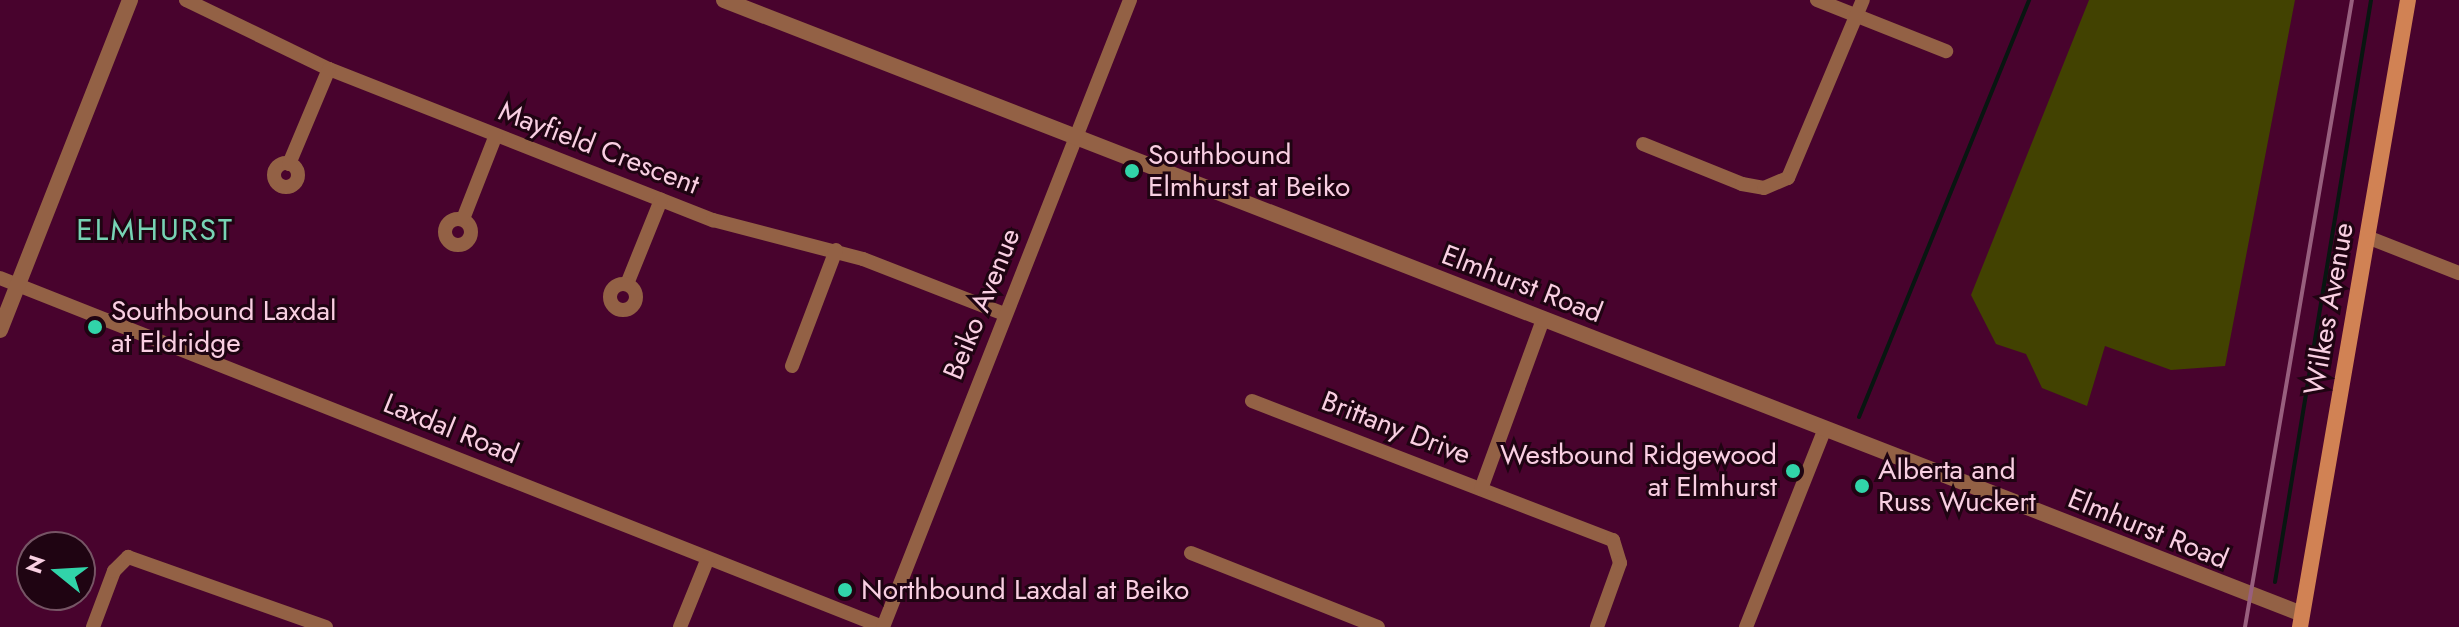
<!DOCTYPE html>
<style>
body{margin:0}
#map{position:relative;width:2459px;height:627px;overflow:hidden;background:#48032d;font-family:Jost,sans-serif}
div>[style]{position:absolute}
.green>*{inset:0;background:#424201}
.stream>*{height:4px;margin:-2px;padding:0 2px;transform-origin:2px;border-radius:2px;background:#081611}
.minor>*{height:14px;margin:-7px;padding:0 7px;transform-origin:7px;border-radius:7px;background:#936145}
.minor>.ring{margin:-7px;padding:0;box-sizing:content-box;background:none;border:14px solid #936145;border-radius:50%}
.tertiary>*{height:16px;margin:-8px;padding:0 8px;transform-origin:8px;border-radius:8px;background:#936145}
.secondary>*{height:16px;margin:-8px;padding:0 8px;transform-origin:8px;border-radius:8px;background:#d18254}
.rail>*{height:4px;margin:-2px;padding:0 2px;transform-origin:2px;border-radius:2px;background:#985f7e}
.dots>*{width:22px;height:22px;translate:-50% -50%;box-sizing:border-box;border:4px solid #1f0412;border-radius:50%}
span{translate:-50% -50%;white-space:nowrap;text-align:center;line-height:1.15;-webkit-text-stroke:6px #1f0412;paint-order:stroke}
.street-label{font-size:28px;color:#f9cfe2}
.poi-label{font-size:28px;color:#f9cfe2}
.left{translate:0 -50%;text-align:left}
.right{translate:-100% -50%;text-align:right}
.neighbourhood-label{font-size:30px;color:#77d3b4;letter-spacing:2px}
.north{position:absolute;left:16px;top:531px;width:80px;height:80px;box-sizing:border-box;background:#1f0412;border:2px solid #765565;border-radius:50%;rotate:288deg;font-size:22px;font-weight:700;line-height:32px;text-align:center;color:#f9cfe2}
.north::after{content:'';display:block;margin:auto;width:28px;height:36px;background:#31d4a9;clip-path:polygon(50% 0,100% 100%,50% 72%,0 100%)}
</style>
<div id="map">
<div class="green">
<div style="clip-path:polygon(2089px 0,2295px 0,2225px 366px,2171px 370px,2105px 346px,2087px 406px,2042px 388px,2026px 354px,1996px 344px,1971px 295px)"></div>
</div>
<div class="stream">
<div style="left:1859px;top:417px;width:450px;rotate:-67.8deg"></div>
<div style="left:2275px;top:582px;width:590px;rotate:-80.63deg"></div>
</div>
<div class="minor">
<div style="left:186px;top:0;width:159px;rotate:25.8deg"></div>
<div style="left:329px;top:69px;width:413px;rotate:21.5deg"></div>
<div style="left:713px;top:220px;width:155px;rotate:14.6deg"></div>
<div style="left:863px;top:259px;width:151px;rotate:21.3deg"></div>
<div style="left:1817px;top:0;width:139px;rotate:21.6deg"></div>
<div style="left:1643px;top:144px;width:107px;rotate:22deg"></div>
<div style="left:1742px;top:184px;width:22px;rotate:10deg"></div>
<div style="left:1764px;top:188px;width:26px;rotate:-23deg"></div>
<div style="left:1788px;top:178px;width:193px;rotate:-67.2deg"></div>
<div class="ring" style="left:274px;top:163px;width:10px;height:10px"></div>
<div style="left:289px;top:164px;width:103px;rotate:-67.2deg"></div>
<div class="ring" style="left:445px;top:219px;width:12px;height:12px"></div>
<div style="left:463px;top:219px;width:90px;rotate:-68.6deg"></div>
<div style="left:2367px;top:237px;width:99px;rotate:21.4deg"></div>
<div style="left:0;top:278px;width:949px;rotate:21.57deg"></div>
<div style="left:627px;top:284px;width:91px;rotate:-68deg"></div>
<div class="ring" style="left:610px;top:284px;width:12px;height:12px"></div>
<div style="left:792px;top:366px;width:124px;rotate:-69.2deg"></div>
<div style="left:1252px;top:401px;width:387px;rotate:21.1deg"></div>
<div style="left:1613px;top:540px;width:24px;rotate:73deg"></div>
<div style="left:1620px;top:563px;width:68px;rotate:109.8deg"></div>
<div style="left:1481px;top:489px;width:180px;rotate:-69.9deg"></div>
<div style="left:1191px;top:553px;width:201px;rotate:21.6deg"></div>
<div style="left:93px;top:627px;width:60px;rotate:-69.4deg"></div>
<div style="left:114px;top:571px;width:20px;rotate:-45deg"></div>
<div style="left:128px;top:557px;width:210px;rotate:19.5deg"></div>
<div style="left:680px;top:627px;width:74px;rotate:-67.9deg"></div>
<div style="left:883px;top:627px;width:674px;rotate:-68.5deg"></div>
<div style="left:1746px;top:627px;width:211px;rotate:-68.3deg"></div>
</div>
<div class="tertiary">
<div style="left:724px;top:0;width:1693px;rotate:21.26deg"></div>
<div style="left:0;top:330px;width:355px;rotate:-68.5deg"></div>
</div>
<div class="secondary">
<div style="left:2300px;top:627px;width:636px;rotate:-80.23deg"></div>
</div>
<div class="rail">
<div style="left:2245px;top:627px;width:636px;rotate:-80.32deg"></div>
</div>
<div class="dots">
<div style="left:1132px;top:171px;background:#31d4a9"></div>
<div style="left:95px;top:327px;background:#31d4a9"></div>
<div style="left:1793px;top:471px;background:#31d4a9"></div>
<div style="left:1862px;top:486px;background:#31d4a9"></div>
<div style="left:845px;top:590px;background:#31d4a9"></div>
</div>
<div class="street-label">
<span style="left:599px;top:148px;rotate:21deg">Mayfield Crescent</span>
<span style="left:1522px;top:284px;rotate:21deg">Elmhurst Road</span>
<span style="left:982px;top:304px;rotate:-68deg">Beiko Avenue</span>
<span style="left:2329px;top:309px;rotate:-80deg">Wilkes Avenue</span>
<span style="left:1396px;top:428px;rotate:21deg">Brittany Drive</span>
<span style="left:451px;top:429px;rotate:22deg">Laxdal Road</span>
<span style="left:2148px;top:529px;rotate:22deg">Elmhurst Road</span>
</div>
<div class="poi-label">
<span class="left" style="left:1148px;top:171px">Southbound<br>Elmhurst at Beiko</span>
<span class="left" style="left:111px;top:327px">Southbound Laxdal<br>at Eldridge</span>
<span class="right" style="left:1777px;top:471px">Westbound Ridgewood<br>at Elmhurst</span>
<span class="left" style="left:1878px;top:486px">Alberta and<br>Russ Wuckert</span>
<span class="left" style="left:861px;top:590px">Northbound Laxdal at Beiko</span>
</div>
<div class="neighbourhood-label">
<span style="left:155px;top:230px">ELMHURST</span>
</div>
<div class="north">N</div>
</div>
